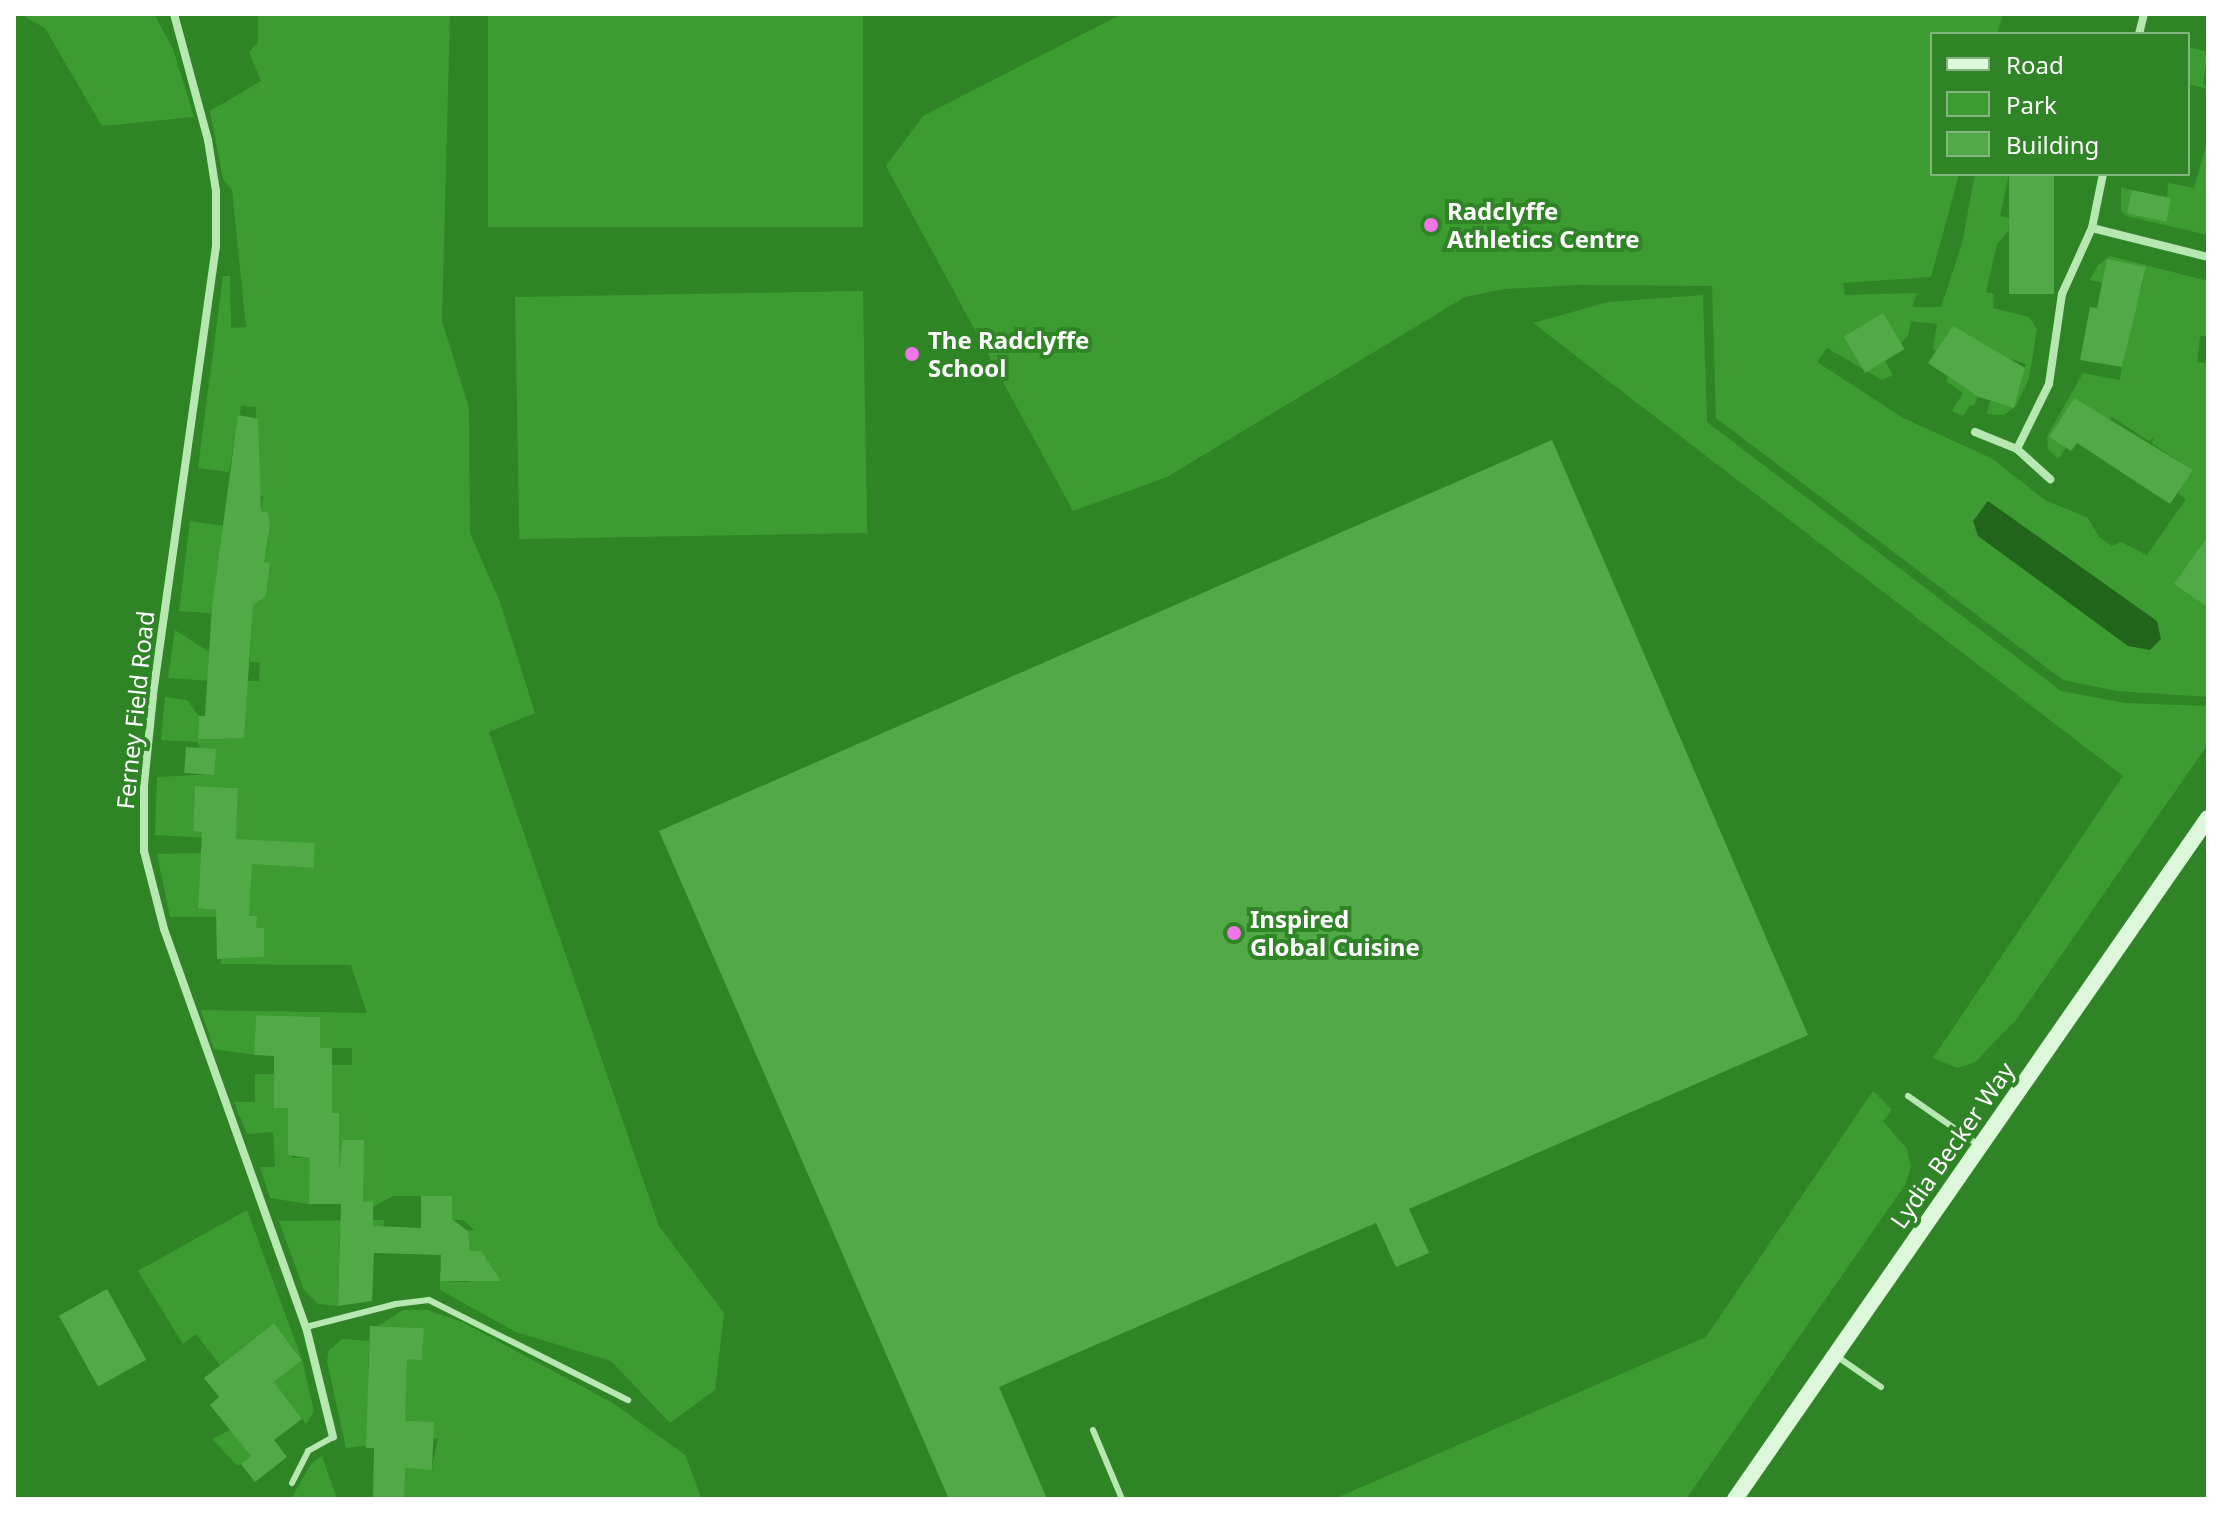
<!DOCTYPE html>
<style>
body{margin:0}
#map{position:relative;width:2222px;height:1513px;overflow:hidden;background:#2f8526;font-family:"Noto Sans",sans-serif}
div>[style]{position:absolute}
.green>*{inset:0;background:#3c9c31;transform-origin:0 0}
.water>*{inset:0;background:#21651b}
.building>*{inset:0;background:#51a947;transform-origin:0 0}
.lane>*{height:6px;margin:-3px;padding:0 3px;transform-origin:3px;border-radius:3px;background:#b7e8b1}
.street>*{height:8px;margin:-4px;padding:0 4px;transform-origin:4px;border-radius:4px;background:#b7e8b1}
.secondary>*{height:16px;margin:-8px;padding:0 8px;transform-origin:8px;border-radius:8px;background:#ddf7db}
.dots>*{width:22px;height:22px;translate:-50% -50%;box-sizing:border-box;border:4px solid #2f8526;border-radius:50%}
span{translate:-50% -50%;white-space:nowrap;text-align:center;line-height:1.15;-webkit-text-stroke:8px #2f8526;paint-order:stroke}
.poi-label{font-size:24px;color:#fff;font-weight:700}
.left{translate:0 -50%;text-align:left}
.street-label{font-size:24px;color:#fff}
.frame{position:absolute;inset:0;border:16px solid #fff;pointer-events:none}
.legend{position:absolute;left:1930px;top:32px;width:260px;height:144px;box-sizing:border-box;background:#2f8526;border:2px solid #82b67d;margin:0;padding:10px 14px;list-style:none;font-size:24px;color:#fff}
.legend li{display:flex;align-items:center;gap:16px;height:40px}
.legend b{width:40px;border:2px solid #82b67d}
</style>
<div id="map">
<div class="green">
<div style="clip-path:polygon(20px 14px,154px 14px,173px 49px,194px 117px,102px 126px,45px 28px)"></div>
<div style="clip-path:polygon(evenodd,258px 14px,450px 14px,442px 321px,469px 408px,470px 533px,500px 602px,535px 713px,489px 732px,659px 1226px,724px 1313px,715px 1390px,670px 1423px,611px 1361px,516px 1332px,440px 1290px,440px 1281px,468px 1282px,481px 1252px,470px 1251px,468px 1231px,474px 1230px,464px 1220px,420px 1219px,452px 1216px,452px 1196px,393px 1196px,373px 1207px,373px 1201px,363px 1202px,363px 1169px,323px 1169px,309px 1204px,270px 1198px,260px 1167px,275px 1167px,273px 1132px,247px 1134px,234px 1102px,255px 1102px,255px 1074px,274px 1074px,274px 1108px,331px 1108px,332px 1065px,352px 1065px,352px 1048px,302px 1048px,319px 1017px,256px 1015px,254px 1055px,214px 1049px,201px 1010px,367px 1013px,351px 965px,221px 964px,221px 959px,264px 957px,264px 929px,256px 928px,256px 916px,170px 917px,157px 854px,201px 853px,198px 908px,234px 911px,250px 899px,251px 883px,237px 863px,314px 868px,315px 844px,155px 835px,157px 777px,214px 774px,197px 742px,161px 740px,165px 697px,187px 700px,199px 716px,198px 738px,244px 737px,245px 721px,233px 720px,234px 707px,246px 707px,247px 691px,212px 681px,168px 678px,175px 630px,209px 652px,208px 679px,259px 681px,260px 662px,250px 662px,252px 616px,179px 611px,190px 521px,223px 526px,212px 608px,266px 596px,268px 582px,252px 575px,268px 578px,270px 564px,255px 561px,266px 553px,270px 526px,268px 512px,261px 511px,263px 496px,227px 490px,258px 493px,256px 407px,241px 406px,229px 472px,198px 468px,223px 276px,230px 276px,231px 328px,246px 327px,232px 190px,223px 179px,210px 111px,261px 81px,249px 52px,258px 42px,258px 14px,195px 786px,238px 788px,236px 833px,193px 831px,195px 786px,258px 14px,288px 1132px,291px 1132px,339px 1157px,292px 1158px,288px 1132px)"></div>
<div style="left:488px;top:14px;width:375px;height:213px"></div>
<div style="clip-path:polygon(1122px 14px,2003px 14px,1997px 34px,1932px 34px,1932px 174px,1959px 174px,1931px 277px,1843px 283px,1845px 295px,1917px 293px,1912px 307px,1941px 307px,1962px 244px,1975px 174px,2009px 174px,2000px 216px,2018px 220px,1997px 244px,1986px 292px,1994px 294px,1993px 308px,2029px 317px,2037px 329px,2029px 378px,2016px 406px,2004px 415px,1987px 414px,1990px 401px,2014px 407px,2026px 364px,2003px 357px,1990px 366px,1974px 406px,1970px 405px,1963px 416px,1952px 411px,1963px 393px,1946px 381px,1948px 376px,1969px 390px,1933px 348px,1937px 324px,1911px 321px,1908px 336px,1885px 361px,1893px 375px,1882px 380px,1827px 348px,1817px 362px,1903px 418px,1991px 458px,2045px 500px,2088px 518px,2099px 537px,2112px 546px,2121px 542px,2147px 555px,2186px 499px,2178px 493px,2192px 470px,2152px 443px,2154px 438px,2149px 441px,2112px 417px,2101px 433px,2074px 398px,2049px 437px,2066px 448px,2058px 459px,2048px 449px,2047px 436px,2083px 373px,2120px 380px,2132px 289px,2141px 291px,2146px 268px,2102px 283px,2090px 280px,2098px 265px,2110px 256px,2208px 281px,2208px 336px,2200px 336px,2197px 362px,2208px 363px,2208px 546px,2197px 570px,2188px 565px,2174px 584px,2208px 603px,2208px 697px,2117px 691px,2063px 680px,1716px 418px,1712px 286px,1576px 285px,1504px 289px,1465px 297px,1167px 477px,1073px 511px,886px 166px,923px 116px)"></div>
<div style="clip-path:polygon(2188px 47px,2208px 52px,2203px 83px,2208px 89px,2188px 84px)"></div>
<div style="clip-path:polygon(2208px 140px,2208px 235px,2126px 216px,2121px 211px,2121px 187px,2132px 190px,2128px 213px,2166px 221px,2168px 183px,2194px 188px)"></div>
<div style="left:863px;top:291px;width:242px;height:348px;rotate:89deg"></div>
<div style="clip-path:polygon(1703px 295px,1707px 422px,2061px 691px,2125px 703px,2208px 706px,2208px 744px,2016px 1020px,1975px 1062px,1957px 1068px,1933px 1058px,2123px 776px,1533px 323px,1608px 302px)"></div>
<div style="clip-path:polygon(1873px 1091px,1892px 1110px,1883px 1121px,1907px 1149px,1911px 1167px,1905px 1185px,1686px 1499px,1334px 1499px,1706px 1337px)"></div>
<div style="clip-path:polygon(247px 1210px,302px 1360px,314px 1411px,306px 1424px,287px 1399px,263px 1447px,238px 1466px,212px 1439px,230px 1430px,241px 1409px,302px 1359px,274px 1323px,220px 1365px,196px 1334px,183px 1344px,138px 1271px)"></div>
<div style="clip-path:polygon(384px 1220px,383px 1231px,340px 1231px,338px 1306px,318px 1304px,304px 1290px,279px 1221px)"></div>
<div style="clip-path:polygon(403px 1310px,427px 1310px,462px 1322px,613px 1403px,685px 1455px,702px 1499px,404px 1499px,395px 1468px,432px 1469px,438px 1438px,346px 1448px,327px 1361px,329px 1350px,342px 1339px,369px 1341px,368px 1403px,405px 1404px,407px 1359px,422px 1359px,424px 1328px,378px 1326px)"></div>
<div style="clip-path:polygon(322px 1456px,337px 1499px,291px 1499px,311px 1464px)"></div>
</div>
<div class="water">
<div style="clip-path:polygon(1988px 501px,2157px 621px,2161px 639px,2150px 650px,2128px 646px,1978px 536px,1973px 521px)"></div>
</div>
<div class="building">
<div style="left:2009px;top:174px;width:45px;height:120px"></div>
<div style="left:2132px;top:190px;width:40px;height:24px;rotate:12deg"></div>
<div style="clip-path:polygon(2107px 259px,2146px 267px,2122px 367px,2080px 360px,2090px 307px,2097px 308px)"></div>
<div style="left:1883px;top:313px;width:42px;height:46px;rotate:59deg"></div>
<div style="clip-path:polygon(1953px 326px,2025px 368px,2014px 408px,1979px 397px,1928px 363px)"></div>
<div style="clip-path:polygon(2074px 398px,2193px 470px,2170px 504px,2077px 443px,2071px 451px,2049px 437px)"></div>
<div style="clip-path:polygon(238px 415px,258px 419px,261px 511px,268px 512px,270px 526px,264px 562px,270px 563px,266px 596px,253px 605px,244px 738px,198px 739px,199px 716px,205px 716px,212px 606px)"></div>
<div style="clip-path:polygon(1552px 440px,1808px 1035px,1409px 1209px,1429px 1253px,1396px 1267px,1376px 1223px,999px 1387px,1047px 1499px,949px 1499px,659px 831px)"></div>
<div style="clip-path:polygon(2208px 536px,2208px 607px,2174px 584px)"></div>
<div style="left:186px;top:747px;width:30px;height:26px;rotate:4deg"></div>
<div style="clip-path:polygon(195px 786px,238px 788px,236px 839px,315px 843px,314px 868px,252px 864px,249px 916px,257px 916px,256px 928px,264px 928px,264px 957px,217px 959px,216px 910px,198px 908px,202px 832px,193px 831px)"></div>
<div style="clip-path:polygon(256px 1015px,320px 1017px,320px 1048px,332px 1048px,332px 1113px,339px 1113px,339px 1169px,343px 1140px,364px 1140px,363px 1202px,373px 1201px,373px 1226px,421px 1228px,421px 1196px,452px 1196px,452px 1219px,468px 1231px,470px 1251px,481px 1251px,501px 1281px,440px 1281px,441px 1255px,374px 1253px,372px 1301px,338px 1306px,341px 1204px,309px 1204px,310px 1158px,288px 1155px,288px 1108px,274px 1108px,274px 1056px,254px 1055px)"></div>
<div style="left:107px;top:1289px;width:81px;height:55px;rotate:61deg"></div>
<div style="clip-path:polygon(274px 1323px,302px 1360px,274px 1382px,302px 1419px,274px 1440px,287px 1457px,255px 1482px,241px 1464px,251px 1456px,210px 1405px,219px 1397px,204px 1378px)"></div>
<div style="clip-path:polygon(370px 1326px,424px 1328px,422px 1360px,407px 1359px,405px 1421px,434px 1422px,432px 1470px,405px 1468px,404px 1499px,373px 1499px,374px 1448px,366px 1448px)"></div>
</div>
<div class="lane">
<div style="left:1908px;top:1096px;width:88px;rotate:34.8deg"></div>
<div style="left:306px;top:1327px;width:93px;rotate:-14.3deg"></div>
<div style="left:396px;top:1304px;width:33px;rotate:-7deg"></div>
<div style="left:429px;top:1300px;width:223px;rotate:26.7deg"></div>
<div style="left:1835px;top:1355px;width:56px;rotate:34.8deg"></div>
<div style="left:1093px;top:1430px;width:75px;rotate:67.2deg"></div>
<div style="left:292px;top:1483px;width:36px;rotate:-63deg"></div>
<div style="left:308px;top:1451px;width:29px;rotate:-29deg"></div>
</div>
<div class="street">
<div style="left:174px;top:14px;width:131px;rotate:74.9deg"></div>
<div style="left:208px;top:140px;width:52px;rotate:81.1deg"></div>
<div style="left:216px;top:191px;width:55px;rotate:90deg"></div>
<div style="left:216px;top:246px;width:454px;rotate:98deg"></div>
<div style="left:153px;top:696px;width:89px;rotate:95.8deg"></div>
<div style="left:144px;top:785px;width:66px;rotate:90deg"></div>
<div style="left:144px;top:851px;width:81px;rotate:75.6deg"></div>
<div style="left:164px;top:929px;width:423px;rotate:70.4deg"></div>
<div style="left:306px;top:1327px;width:113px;rotate:76.2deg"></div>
<div style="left:2139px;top:34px;width:21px;rotate:-76deg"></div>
<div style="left:2092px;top:228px;width:120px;rotate:14deg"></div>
<div style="left:1975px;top:432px;width:45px;rotate:22deg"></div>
<div style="left:2017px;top:449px;width:45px;rotate:42.3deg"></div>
<div style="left:2017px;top:449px;width:72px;rotate:-63.8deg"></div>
<div style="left:2049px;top:384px;width:91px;rotate:-81.8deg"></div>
<div style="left:2062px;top:294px;width:72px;rotate:-65.6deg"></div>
<div style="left:2092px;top:228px;width:55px;rotate:-78.5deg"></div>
</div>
<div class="secondary">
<div style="left:1735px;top:1499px;width:829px;rotate:-55.22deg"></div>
</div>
<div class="dots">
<div style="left:1431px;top:225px;background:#f076ea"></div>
<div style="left:912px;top:354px;background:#f076ea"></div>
<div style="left:1234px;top:933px;background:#f076ea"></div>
</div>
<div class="poi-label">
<span class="left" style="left:1447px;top:225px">Radclyffe<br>Athletics Centre</span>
<span class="left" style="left:928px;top:354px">The Radclyffe<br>School</span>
<span class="left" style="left:1250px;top:933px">Inspired<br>Global Cuisine</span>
</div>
<div class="street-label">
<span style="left:135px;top:710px;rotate:-84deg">Ferney Field Road</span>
<span style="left:1952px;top:1145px;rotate:-55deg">Lydia Becker Way</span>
</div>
<div class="frame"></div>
<ul class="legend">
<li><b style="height:10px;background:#ddf7db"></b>Road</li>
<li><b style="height:22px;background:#3c9c31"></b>Park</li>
<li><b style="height:22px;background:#51a947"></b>Building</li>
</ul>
</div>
